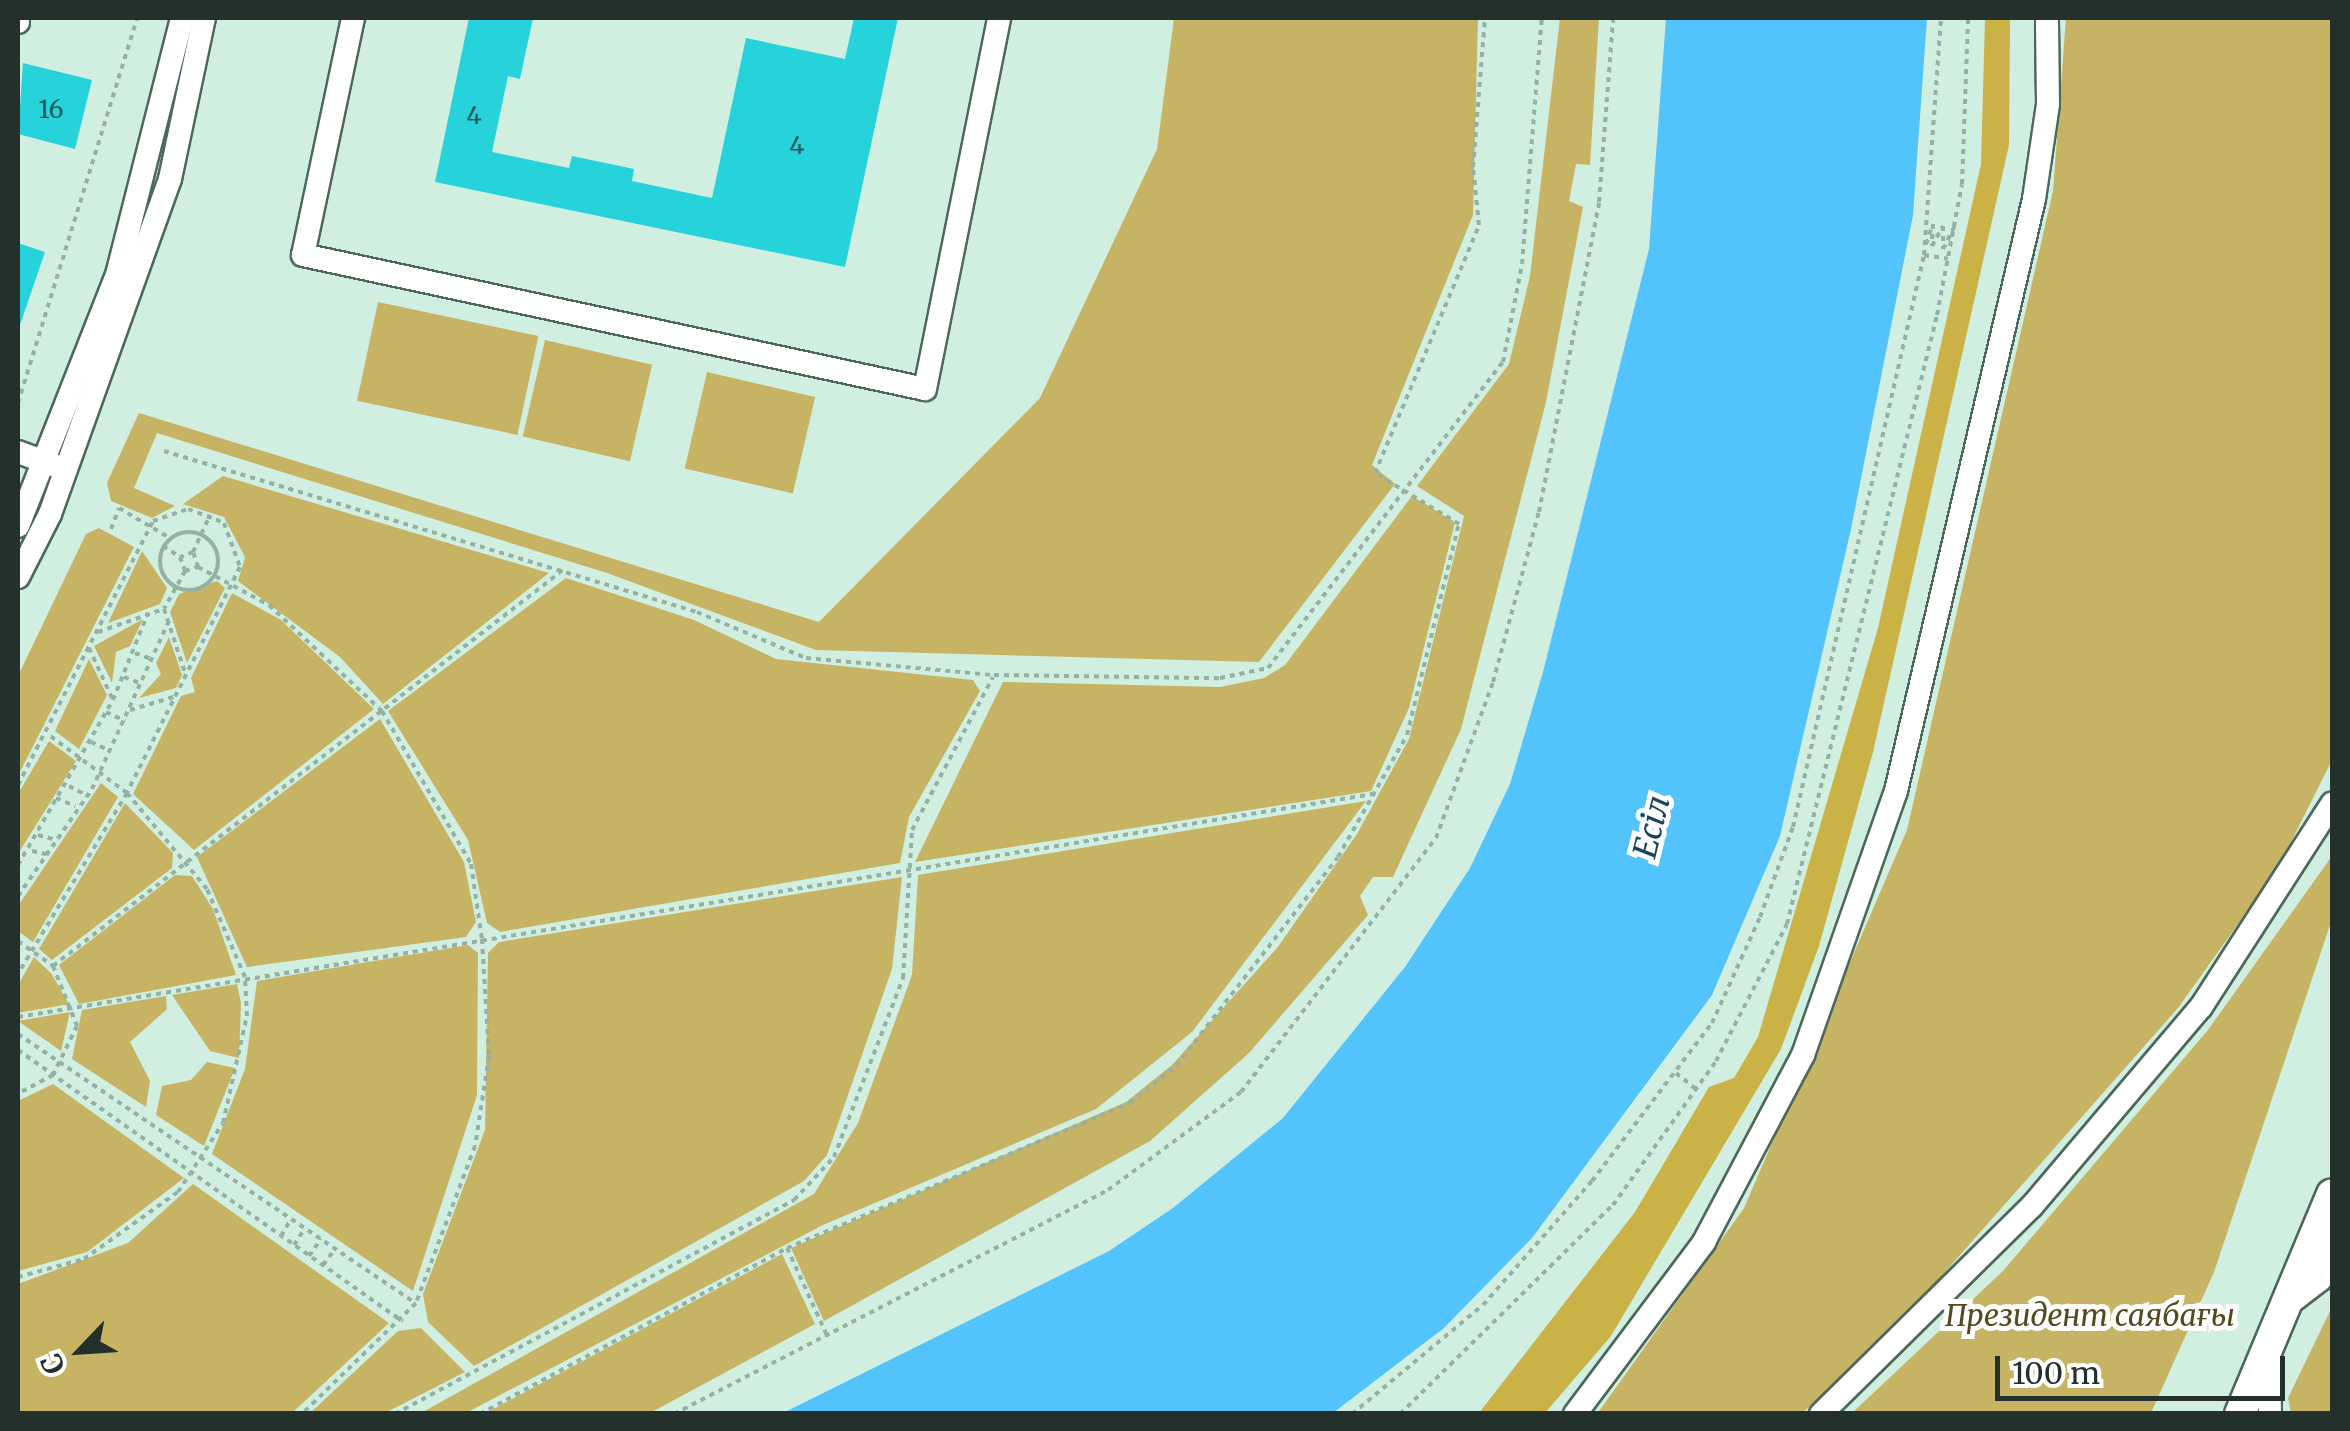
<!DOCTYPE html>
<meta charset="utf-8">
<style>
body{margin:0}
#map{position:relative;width:2350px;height:1431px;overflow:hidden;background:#d0efe0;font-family:Merriweather,serif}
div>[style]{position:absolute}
.green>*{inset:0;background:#c7b364;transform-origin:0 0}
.forest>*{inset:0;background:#cbb246}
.water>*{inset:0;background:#53c3fb}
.building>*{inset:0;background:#27d3da}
.path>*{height:4px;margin-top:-2px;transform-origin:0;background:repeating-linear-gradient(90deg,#97b0a4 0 5px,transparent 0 10px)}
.path>.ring{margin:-2px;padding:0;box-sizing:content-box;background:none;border:4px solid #97b0a4;border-radius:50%}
.roads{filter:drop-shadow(2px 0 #4d685b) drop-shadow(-2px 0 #4d685b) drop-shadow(0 2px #4d685b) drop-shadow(0 -2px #4d685b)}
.minor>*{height:22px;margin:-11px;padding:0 11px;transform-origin:11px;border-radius:11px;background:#fff}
.major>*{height:30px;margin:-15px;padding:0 15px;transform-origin:15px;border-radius:15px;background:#fff}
span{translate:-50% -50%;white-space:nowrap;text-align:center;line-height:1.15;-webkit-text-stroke:10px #fff;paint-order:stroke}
.number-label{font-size:25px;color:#255957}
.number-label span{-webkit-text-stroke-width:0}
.park-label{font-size:30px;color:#544a1e;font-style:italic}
.water-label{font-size:32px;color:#16455c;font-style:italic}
.frame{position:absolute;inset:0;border:20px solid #24302b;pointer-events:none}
.north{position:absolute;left:30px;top:1301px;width:100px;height:100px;-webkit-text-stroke:8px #fff;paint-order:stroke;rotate:245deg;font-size:28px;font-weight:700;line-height:40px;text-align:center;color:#24302b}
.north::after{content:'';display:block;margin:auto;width:35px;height:45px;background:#24302b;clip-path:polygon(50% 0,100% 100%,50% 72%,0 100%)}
.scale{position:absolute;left:1995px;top:1356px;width:290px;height:45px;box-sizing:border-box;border:5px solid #24302b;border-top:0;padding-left:12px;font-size:30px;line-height:35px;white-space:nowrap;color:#24302b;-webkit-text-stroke:8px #fff;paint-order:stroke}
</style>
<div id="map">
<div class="green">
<div style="clip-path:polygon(1174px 18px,1478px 18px,1473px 215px,1372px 465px,1395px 484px,1259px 662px,816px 650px,607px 573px,157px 433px,134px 488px,175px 506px,152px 518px,111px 501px,107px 483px,139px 413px,819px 622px,1040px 398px,1157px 149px)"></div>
<div style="clip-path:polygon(1560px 18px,1599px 18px,1590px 165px,1576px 164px,1569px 201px,1583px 207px,1546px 402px,1461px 729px,1393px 877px,1373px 877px,1360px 896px,1368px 915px,1249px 1053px,1150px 1141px,824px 1321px,791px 1248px,1126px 1102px,1172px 1065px,1277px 948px,1357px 834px,1409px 739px,1464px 516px,1417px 486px,1509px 364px,1530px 276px)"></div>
<div style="clip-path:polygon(2066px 18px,2332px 18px,2332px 760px,2278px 868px,2178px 1008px,1878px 1348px,1802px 1413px,1597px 1414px,1744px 1208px,1907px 830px,2053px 191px)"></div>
<div style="left:378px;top:302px;width:164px;height:101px;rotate:12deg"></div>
<div style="left:545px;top:340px;width:110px;height:99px;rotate:13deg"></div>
<div style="left:707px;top:372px;width:111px;height:99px;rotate:13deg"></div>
<div style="clip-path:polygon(223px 476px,549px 573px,383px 704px,340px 657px,238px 581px,245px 557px,224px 517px,183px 504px)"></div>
<div style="clip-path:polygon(1412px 496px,1455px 522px,1409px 708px,1371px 791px,915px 862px,1003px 682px,1220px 687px,1264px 678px,1285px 665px)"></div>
<div style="clip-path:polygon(99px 528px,134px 547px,18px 776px,18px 676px,86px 534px)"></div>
<div style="clip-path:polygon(142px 551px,167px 588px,160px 604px,108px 623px)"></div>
<div style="clip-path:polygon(566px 578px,694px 620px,776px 659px,973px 680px,980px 691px,909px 817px,900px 863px,500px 932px,487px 923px,468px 840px,388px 711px)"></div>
<div style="clip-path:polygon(217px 581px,225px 588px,187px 663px,170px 612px,179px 594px)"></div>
<div style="clip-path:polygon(232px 593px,281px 620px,374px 709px,194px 850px,133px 794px,181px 696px,195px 692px,191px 678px)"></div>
<div style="clip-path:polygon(143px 619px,130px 646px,116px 652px,112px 683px,94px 646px)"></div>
<div style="clip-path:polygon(169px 637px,182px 675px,176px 688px,139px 698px,161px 674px,156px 663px)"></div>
<div style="clip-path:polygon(89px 659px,107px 695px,79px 749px,55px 731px)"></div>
<div style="clip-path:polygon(380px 719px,464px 862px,476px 922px,466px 937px,247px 967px,197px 857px)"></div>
<div style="clip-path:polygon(49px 741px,76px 761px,18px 854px,18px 794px)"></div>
<div style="clip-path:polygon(101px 783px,118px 797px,33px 942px,18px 931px,18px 906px)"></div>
<div style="clip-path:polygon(1366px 801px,1192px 1032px,1096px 1109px,823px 1225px,466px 1413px,421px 1413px,814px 1194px,858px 1123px,912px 975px,918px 875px)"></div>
<div style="clip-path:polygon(125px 803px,173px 853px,172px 868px,52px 960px,39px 949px)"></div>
<div style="clip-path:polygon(2332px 856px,2332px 919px,2214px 1272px,2151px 1413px,1852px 1413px,2003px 1271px,2208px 1030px)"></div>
<div style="clip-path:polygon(175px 875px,192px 876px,213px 909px,236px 975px,79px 1004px,59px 965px)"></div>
<div style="clip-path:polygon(902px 877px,892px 969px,827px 1155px,804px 1181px,474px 1366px,428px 1322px,423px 1294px,485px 1130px,488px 953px,499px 942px)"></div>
<div style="clip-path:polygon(468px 945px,478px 953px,477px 1095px,413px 1291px,212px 1154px,245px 1069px,257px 981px)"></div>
<div style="clip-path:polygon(34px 957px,51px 973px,69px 1004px,18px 1013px,18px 985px)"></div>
<div style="clip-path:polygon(237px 984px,241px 1003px,239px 1058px,210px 1051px,172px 995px)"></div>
<div style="clip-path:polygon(166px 996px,167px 1009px,130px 1042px,150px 1081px,146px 1107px,72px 1059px,82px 1010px)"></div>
<div style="clip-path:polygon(70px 1012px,61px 1051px,18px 1021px)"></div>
<div style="clip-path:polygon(207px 1062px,235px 1068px,204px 1146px,156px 1115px,162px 1086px,191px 1080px)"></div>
<div style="clip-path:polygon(53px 1084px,184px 1178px,87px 1252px,18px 1271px,18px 1101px)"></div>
<div style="clip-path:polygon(193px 1184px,389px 1323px,292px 1413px,18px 1413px,18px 1284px,128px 1243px)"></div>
<div style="clip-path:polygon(782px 1254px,815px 1324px,650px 1413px,486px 1413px)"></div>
<div style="clip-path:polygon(2332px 1307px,2332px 1413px,2291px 1413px,2288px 1398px)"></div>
<div style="clip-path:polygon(421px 1328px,465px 1372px,385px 1413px,310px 1413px,398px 1331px)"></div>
</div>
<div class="forest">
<div style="clip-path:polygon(1985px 18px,2010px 18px,2009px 145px,1873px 752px,1819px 946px,1781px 1049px,1611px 1336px,1545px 1413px,1479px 1413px,1635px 1212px,1709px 1087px,1734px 1078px,1758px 1037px,1878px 628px,1981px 164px)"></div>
</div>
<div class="water">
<div style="clip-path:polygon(1666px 18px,1927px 18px,1913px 215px,1851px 529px,1780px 836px,1712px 995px,1532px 1238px,1444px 1328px,1333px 1413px,783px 1413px,1109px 1251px,1173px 1208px,1283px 1118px,1405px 967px,1470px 868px,1510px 784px,1543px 672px,1649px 249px)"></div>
</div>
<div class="building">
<div style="clip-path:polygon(469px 18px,533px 18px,520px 79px,508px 76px,492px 152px,569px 168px,572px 156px,634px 169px,632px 181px,712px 198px,746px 38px,845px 59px,854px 18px,898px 18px,845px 267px,435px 182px)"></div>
<div style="clip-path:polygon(23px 63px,92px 80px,75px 149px,18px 134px)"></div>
<div style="clip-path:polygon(18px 243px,45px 252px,20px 325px,18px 325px)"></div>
</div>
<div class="path">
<div style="left:1926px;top:244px;width:21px;rotate:-71deg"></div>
<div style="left:1933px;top:224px;width:22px;rotate:93deg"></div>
<div style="left:1932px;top:246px;width:23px;rotate:-61deg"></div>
<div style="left:1943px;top:226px;width:23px;rotate:90deg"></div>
<div style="left:1943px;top:249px;width:25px;rotate:-63deg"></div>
<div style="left:1924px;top:255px;width:24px;rotate:9deg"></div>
<div style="left:18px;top:403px;width:403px;rotate:-72.8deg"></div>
<div style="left:164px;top:451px;width:557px;rotate:16.81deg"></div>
<div style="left:697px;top:612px;width:118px;rotate:22.9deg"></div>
<div style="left:806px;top:658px;width:189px;rotate:5.2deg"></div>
<div style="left:994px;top:675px;width:226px;rotate:0.8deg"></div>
<div style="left:1220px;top:678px;width:49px;rotate:-11.8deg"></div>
<div style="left:1268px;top:668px;width:386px;rotate:-52.5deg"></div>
<div style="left:1503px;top:362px;width:100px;rotate:-79deg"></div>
<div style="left:1522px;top:264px;width:247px;rotate:-85.4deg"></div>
<div style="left:111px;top:529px;width:22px;rotate:-69deg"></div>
<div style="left:119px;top:508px;width:59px;rotate:30.5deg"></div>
<div class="ring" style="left:160px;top:532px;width:54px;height:54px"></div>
<div style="left:163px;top:546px;width:20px;rotate:33deg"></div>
<div style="left:193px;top:552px;width:14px;rotate:159deg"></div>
<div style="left:180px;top:557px;width:15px;rotate:70deg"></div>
<div style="left:185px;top:571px;width:14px;rotate:-17deg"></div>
<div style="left:198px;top:567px;width:16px;rotate:-108deg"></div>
<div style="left:193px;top:552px;width:41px;rotate:-65.3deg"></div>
<div style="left:198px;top:567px;width:81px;rotate:28.2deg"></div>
<div style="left:269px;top:605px;width:155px;rotate:43.2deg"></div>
<div style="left:382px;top:711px;width:177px;rotate:59.8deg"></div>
<div style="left:471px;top:864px;width:76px;rotate:81.7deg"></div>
<div style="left:482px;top:939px;width:117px;rotate:86.6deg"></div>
<div style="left:489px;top:1056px;width:91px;rotate:98.8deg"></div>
<div style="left:475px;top:1146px;width:168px;rotate:110.6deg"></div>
<div style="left:416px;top:1303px;width:159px;rotate:135.8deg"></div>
<div style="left:185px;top:571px;width:43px;rotate:118.9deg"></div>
<div style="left:164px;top:609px;width:71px;rotate:71.8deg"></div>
<div style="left:98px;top:632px;width:70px;rotate:-19.2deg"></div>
<div style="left:89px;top:648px;width:55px;rotate:65.3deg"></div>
<div style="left:135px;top:653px;width:20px;rotate:20deg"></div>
<div style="left:124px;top:677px;width:19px;rotate:21deg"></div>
<div style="left:130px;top:710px;width:49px;rotate:-16.6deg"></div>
<div style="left:106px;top:712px;width:21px;rotate:25deg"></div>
<div style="left:91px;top:742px;width:21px;rotate:25deg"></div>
<div style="left:18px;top:785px;width:297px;rotate:-62.9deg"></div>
<div style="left:153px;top:521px;width:37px;rotate:-19deg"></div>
<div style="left:188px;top:509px;width:39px;rotate:21deg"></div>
<div style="left:224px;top:523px;width:47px;rotate:70deg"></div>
<div style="left:240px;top:567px;width:253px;rotate:116.6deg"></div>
<div style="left:127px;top:793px;width:211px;rotate:121.1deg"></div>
<div style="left:69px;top:786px;width:19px;rotate:28deg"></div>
<div style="left:56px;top:798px;width:21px;rotate:23deg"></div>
<div style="left:38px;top:835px;width:20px;rotate:15deg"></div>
<div style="left:32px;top:851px;width:19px;rotate:12deg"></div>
<div style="left:18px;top:865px;width:190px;rotate:-60.1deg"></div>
<div style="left:113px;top:700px;width:94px;rotate:-68.1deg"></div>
<div style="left:18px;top:896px;width:130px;rotate:-55.3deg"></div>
<div style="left:92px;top:789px;width:185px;rotate:-65.4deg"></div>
<div style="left:18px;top:941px;width:43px;rotate:35.5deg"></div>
<div style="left:53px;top:966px;width:65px;rotate:68.2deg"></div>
<div style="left:77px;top:1026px;width:55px;rotate:116.1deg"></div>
<div style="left:53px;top:1075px;width:40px;rotate:152deg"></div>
<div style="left:53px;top:966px;width:646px;rotate:-37.83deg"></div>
<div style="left:18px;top:1017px;width:1373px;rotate:-9.35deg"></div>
<div style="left:18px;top:1034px;width:480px;rotate:34.1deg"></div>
<div style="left:18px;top:1050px;width:471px;rotate:35.2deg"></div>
<div style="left:1676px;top:1073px;width:26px;rotate:39deg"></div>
<div style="left:281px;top:1236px;width:20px;rotate:-60deg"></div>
<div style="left:294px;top:1245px;width:20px;rotate:-57deg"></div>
<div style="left:787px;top:1248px;width:94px;rotate:65.4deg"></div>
<div style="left:309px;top:1256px;width:21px;rotate:-55deg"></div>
<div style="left:323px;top:1265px;width:20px;rotate:-53deg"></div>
<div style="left:18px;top:1277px;width:68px;rotate:-15.3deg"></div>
<div style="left:84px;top:1259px;width:115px;rotate:-35.5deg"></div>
<div style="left:178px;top:1192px;width:82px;rotate:-56.9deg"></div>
<div style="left:223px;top:1123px;width:110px;rotate:-77.4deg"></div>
<div style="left:247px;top:1016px;width:39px;rotate:-93deg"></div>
<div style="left:245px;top:977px;width:96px;rotate:-113.4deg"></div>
<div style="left:207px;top:889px;width:125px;rotate:-129.8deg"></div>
<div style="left:127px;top:793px;width:97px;rotate:-143.4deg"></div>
<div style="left:395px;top:1414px;width:453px;rotate:-28.2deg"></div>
<div style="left:794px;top:1200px;width:59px;rotate:-47.1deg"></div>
<div style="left:834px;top:1157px;width:192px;rotate:-68.9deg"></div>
<div style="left:903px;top:978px;width:148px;rotate:-86.5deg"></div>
<div style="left:912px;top:830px;width:173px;rotate:-62.1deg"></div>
<div style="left:480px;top:1414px;width:349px;rotate:-28.4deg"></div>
<div style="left:787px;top:1248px;width:372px;rotate:-22.9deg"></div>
<div style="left:1130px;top:1103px;width:59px;rotate:-38.8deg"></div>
<div style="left:1176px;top:1066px;width:264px;rotate:-52.2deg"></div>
<div style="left:1338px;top:857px;width:140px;rotate:-60.5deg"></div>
<div style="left:1407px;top:735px;width:217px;rotate:-76.2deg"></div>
<div style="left:1459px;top:524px;width:98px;rotate:-148.7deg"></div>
<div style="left:1375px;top:473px;width:269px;rotate:-67.2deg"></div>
<div style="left:1479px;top:225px;width:58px;rotate:-95.9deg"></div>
<div style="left:1473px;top:167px;width:149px;rotate:-85.4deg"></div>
<div style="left:674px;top:1414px;width:488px;rotate:-27.3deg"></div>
<div style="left:1108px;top:1190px;width:165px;rotate:-36.4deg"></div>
<div style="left:1241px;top:1092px;width:320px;rotate:-52.5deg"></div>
<div style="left:1436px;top:838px;width:166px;rotate:-69.9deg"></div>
<div style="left:1493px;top:682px;width:176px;rotate:-74.9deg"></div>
<div style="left:1539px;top:512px;width:316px;rotate:-79deg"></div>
<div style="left:1599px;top:202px;width:185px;rotate:-85.6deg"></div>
<div style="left:1352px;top:1414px;width:170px;rotate:-39.8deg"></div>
<div style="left:1483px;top:1305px;width:165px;rotate:-48.7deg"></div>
<div style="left:1592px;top:1181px;width:198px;rotate:-52.8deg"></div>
<div style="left:1712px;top:1023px;width:116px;rotate:-65.6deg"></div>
<div style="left:1760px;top:917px;width:96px;rotate:-69.9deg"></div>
<div style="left:1793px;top:827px;width:587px;rotate:-77.1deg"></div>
<div style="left:1924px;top:255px;width:238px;rotate:-85.9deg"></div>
<div style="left:1400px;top:1414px;width:298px;rotate:-44.5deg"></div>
<div style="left:1613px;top:1205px;width:177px;rotate:-54.4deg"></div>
<div style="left:1716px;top:1061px;width:154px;rotate:-62.6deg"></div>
<div style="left:1787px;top:924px;width:627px;rotate:-76.16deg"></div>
<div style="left:1937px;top:315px;width:133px;rotate:-79.2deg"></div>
<div style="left:1962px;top:184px;width:166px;rotate:-87.9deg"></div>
</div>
<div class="roads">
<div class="minor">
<div style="left:353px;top:18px;width:242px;rotate:101.9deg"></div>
<div style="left:303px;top:255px;width:636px;rotate:12.16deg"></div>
<div style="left:925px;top:389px;width:378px;rotate:-78.7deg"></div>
<div style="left:18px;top:22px;width:4px;rotate:-90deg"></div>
<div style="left:18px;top:452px;width:46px;rotate:20.4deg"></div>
<div style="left:18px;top:526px;width:270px;rotate:-68.5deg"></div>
<div style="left:117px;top:275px;width:265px;rotate:-75.8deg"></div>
<div style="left:18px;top:577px;width:71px;rotate:-63.1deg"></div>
<div style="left:50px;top:514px;width:356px;rotate:-70.3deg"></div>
<div style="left:170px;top:179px;width:165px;rotate:-78.1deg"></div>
<div style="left:2286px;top:1306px;width:43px;rotate:-37.4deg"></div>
<div style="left:2320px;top:1280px;width:34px;rotate:-69deg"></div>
<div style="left:2269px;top:1352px;width:62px;rotate:89.1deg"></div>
<div style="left:1575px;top:1414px;width:215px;rotate:-53.1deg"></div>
<div style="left:1704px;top:1242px;width:212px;rotate:-62.1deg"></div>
<div style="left:1803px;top:1055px;width:280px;rotate:-70.6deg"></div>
<div style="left:1896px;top:791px;width:608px;rotate:-76.88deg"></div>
<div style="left:2034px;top:199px;width:96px;rotate:-81.6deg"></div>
<div style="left:2048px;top:104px;width:86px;rotate:-90.7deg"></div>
<div style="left:1821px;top:1414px;width:296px;rotate:-44.6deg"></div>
<div style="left:2032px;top:1206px;width:261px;rotate:-49.7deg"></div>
<div style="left:2201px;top:1007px;width:242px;rotate:-57.2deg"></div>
</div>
<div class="major">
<div style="left:2240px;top:1414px;width:238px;rotate:-67.3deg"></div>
</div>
</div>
<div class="number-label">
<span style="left:51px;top:109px">16</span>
<span style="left:474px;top:115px">4</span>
<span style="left:797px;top:145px">4</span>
</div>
<div class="park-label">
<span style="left:2090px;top:1315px">Президент саябағы</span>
</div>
<div class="water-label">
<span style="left:1652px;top:827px;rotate:-76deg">Есіл</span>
</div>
<div class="frame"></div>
<div class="north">С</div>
<div class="scale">100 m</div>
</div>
